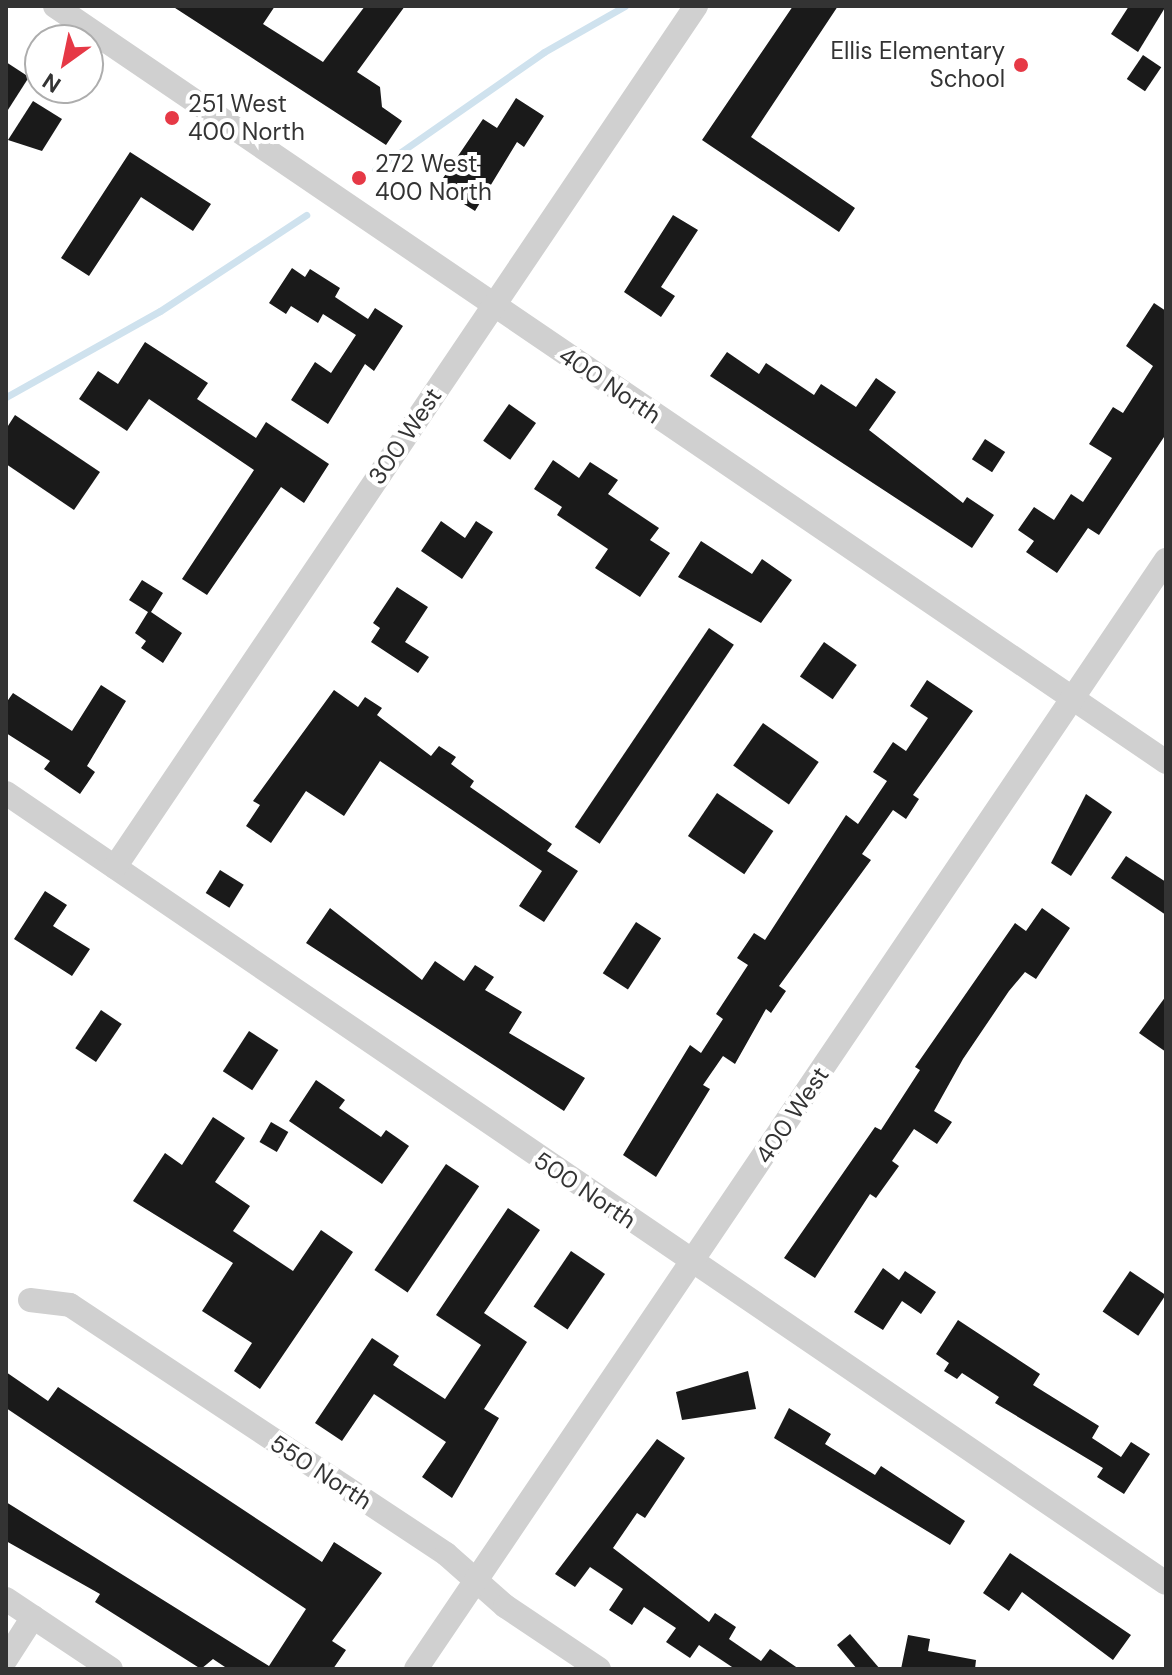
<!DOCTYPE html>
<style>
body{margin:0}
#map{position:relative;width:1172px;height:1675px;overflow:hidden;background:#fff;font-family:"DM Sans",sans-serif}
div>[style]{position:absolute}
.stream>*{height:7px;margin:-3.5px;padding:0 3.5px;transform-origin:3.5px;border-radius:3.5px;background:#cfe2ee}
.building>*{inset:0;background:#1a1a1a;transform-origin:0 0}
.street>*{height:24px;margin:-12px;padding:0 12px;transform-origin:12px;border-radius:12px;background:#d0d0d0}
.dots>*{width:22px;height:22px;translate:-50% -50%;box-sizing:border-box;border:4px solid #fff;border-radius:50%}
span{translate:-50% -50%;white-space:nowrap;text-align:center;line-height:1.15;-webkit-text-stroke:8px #fff;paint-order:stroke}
.poi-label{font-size:24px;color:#333}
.right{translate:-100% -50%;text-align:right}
.left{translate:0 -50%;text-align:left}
.street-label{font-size:24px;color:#333}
.frame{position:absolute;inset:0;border:8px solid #333;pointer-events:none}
.north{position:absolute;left:24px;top:24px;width:80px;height:80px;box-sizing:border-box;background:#fff;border:2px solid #adadad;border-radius:50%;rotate:213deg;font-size:22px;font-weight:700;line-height:32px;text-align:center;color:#333}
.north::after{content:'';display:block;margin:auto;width:28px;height:36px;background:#e63946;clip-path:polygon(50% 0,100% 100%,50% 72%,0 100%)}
</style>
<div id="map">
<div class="stream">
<div style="left:375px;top:170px;width:206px;rotate:-34.9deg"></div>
<div style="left:544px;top:52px;width:93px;rotate:-29.6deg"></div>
<div style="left:6px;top:397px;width:176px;rotate:-29.2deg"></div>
<div style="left:160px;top:311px;width:175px;rotate:-33.3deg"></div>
</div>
<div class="building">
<div style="clip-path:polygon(172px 6px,275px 6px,263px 24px,323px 62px,365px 6px,405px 6px,357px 72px,380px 87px,382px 107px,402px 121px,386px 145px)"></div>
<div style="clip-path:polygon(793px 6px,838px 6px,751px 137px,855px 208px,839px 232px,702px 140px)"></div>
<div style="clip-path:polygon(1129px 6px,1166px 6px,1138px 52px,1111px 34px)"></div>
<div style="left:1143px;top:55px;width:22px;height:29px;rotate:34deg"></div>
<div style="clip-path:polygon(6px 62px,29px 77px,6px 113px)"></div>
<div style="clip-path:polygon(516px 98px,544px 116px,524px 147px,517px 142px,475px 211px,437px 187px,483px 119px,497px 128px)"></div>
<div style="clip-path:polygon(33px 101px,62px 119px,42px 151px,8px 140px)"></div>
<div style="clip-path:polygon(130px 152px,211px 204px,193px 231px,141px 197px,89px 276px,61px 258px)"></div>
<div style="clip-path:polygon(673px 215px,698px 230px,661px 287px,675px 296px,661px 317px,624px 292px)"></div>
<div style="clip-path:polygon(292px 268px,305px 277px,310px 269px,340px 288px,335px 297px,368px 319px,375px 308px,403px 326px,374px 371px,365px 364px,328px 424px,291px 400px,315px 362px,331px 373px,356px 335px,323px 314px,318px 323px,291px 306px,286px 314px,269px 303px)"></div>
<div style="clip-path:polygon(1154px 303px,1166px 311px,1166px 434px,1099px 535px,1088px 528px,1057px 573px,1026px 552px,1034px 541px,1018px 530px,1034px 507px,1054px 520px,1071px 494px,1083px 502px,1112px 458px,1089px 444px,1113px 407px,1123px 413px,1153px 366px,1126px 346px)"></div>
<div style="clip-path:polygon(145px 342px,208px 383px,197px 399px,256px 438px,266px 422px,329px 464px,304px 503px,281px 487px,207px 595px,182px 579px,254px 470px,149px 399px,127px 431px,79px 399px,98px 371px,118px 384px)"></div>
<div style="clip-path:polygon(727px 352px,759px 374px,766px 363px,814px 395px,821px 384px,856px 407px,876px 378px,896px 392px,869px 430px,963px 503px,967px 497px,994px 515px,972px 548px,710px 376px)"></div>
<div style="left:509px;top:404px;width:33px;height:45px;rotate:35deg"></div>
<div style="clip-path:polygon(15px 415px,100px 472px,74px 510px,6px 464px,6px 429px)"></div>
<div style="left:985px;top:439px;width:24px;height:24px;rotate:33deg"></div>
<div style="clip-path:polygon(553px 460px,579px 478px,590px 462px,618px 480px,608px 494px,659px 528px,650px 540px,670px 553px,640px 597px,595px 568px,608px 549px,557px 515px,562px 507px,534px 489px)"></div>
<div style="clip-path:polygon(441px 521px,465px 538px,476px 521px,493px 532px,462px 579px,421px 551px)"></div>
<div style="clip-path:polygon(701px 541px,752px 574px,762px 559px,792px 580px,761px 623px,678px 577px)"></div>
<div style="clip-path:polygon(142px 580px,163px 593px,151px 612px,182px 633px,163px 663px,141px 648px,146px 641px,135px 633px,148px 612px,129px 600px)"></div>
<div style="clip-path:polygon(397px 587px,428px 607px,405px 642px,429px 657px,418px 673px,371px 642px,380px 628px,373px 623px)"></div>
<div style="left:709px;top:628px;width:30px;height:240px;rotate:34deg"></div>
<div style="left:824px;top:642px;width:40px;height:42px;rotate:35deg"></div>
<div style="clip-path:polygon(927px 680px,973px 711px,913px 795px,919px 799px,906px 819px,893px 810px,862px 854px,871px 860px,779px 986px,786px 991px,771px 1013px,766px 1009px,735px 1064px,723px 1056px,703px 1085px,710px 1089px,656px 1177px,623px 1155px,690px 1045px,701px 1053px,723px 1019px,716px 1014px,748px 965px,737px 958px,754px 933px,765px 940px,846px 815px,858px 824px,887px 781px,873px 772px,893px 742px,906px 751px,928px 718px,910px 706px)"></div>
<div style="clip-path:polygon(101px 685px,126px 701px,87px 766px,95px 772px,80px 794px,44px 769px,50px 761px,6px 733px,6px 703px,13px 693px,72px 731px)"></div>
<div style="clip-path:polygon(334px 690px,358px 707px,365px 697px,382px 708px,377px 715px,431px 756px,439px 746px,456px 757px,451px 764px,474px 781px,470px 787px,552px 844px,547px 851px,578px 871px,544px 922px,519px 906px,542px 871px,380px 761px,344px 816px,306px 791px,271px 843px,246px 826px,260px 805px,253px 801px)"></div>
<div style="left:763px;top:723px;width:68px;height:52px;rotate:35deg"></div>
<div style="left:717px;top:793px;width:68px;height:52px;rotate:34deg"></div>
<div style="clip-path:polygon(1086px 794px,1112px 812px,1071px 876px,1051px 863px)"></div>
<div style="clip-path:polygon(1126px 856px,1166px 882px,1166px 915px,1111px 878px)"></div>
<div style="left:220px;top:870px;width:28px;height:27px;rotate:32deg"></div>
<div style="clip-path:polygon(45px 891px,67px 905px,53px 926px,90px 949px,72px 976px,14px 939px)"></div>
<div style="clip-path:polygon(330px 908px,422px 980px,435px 961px,464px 981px,475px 965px,494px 977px,485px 990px,522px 1012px,509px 1033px,585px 1078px,564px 1111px,306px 943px)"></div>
<div style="clip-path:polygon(1042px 908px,1070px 928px,1036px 979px,1025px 972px,1009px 991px,963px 1059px,934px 1111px,952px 1122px,937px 1144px,914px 1129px,892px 1161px,899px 1166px,876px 1198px,870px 1194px,815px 1278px,784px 1258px,875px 1127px,881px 1130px,920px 1070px,915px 1067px,1015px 923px,1026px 931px)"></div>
<div style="left:636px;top:922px;width:30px;height:61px;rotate:33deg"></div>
<div style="clip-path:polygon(1166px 996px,1166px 1052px,1139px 1033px)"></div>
<div style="left:101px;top:1010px;width:25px;height:46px;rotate:34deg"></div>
<div style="left:249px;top:1031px;width:35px;height:48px;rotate:33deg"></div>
<div style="clip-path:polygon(316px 1080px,345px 1100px,339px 1108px,381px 1137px,386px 1130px,409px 1146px,382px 1184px,289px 1121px)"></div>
<div style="clip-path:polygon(213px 1117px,245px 1138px,215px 1182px,250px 1206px,233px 1231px,293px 1271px,321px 1230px,353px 1252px,260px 1389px,234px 1371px,252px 1343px,202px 1311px,233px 1263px,133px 1201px,165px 1153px,182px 1165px)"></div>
<div style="left:271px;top:1122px;width:20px;height:23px;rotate:30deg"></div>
<div style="left:446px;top:1164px;width:40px;height:128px;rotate:34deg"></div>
<div style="clip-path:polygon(508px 1208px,540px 1230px,484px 1313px,527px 1342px,484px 1409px,499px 1418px,452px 1498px,422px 1477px,446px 1442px,374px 1394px,342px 1441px,315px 1423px,372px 1338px,399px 1356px,393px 1365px,445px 1399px,481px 1345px,436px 1315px)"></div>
<div style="left:571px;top:1251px;width:41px;height:67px;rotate:34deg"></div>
<div style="clip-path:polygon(883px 1268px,899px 1280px,905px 1271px,936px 1292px,921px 1314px,902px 1301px,883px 1330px,854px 1312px)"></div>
<div style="left:1130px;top:1271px;width:43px;height:49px;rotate:34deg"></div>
<div style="clip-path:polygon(958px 1320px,1040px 1374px,1033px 1385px,1099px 1426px,1092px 1438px,1121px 1457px,1131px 1442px,1150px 1454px,1124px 1494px,1097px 1477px,1103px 1468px,995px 1403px,999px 1397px,962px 1373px,957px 1379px,944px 1371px,949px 1363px,936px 1354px)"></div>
<div style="clip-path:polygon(748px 1371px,756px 1409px,682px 1420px,676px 1392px)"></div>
<div style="clip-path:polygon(6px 1372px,48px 1401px,58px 1387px,322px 1562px,334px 1542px,382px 1573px,332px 1641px,346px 1650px,333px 1669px,228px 1669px,213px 1659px,201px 1669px,95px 1602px,100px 1594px,6px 1541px,6px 1502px,269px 1666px,306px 1609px,6px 1408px)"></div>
<div style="clip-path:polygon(789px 1408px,831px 1434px,825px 1444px,875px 1475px,881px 1466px,965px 1521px,950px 1545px,774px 1438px)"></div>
<div style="clip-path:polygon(657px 1439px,685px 1458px,645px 1518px,637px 1513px,613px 1548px,709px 1622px,715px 1613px,736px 1627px,729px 1639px,761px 1661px,770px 1649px,799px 1669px,735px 1669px,699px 1645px,690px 1658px,666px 1642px,676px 1628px,644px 1607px,632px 1625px,609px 1610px,623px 1589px,590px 1567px,575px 1587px,555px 1574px)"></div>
<div style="clip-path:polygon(1010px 1553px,1131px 1635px,1113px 1660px,1022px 1592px,1009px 1611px,983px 1593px)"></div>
<div style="clip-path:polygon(850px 1634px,880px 1669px,857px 1669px,837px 1645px)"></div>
<div style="clip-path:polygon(908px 1635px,930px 1639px,928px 1651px,976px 1660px,975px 1669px,901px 1669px)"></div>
</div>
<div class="street">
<div style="left:55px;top:6px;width:1344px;rotate:34.23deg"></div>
<div style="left:6px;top:793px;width:1403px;rotate:34.26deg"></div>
<div style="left:115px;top:867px;width:1039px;rotate:-55.99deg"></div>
<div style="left:30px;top:1300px;width:40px;rotate:7.1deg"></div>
<div style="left:70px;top:1305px;width:451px;rotate:33.5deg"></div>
<div style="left:446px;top:1554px;width:79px;rotate:41.4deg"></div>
<div style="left:505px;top:1606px;width:113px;rotate:33.8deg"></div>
<div style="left:6px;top:1599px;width:126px;rotate:33.7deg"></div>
<div style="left:6px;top:1659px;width:50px;rotate:-57.3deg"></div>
<div style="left:416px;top:1669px;width:1339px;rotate:-55.93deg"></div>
</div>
<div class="dots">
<div style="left:1021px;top:65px;background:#e63946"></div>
<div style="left:172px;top:118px;background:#e63946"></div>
<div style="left:359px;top:178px;background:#e63946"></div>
</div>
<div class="poi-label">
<span class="right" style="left:1005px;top:65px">Ellis Elementary<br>School</span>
<span class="left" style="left:188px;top:118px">251 West<br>400 North</span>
<span class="left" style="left:375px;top:178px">272 West<br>400 North</span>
</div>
<div class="street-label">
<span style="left:610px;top:385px;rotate:34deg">400 North</span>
<span style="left:405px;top:436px;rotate:-56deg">300 West</span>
<span style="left:792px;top:1115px;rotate:-56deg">400 West</span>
<span style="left:585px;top:1190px;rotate:34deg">500 North</span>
<span style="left:321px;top:1472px;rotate:33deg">550 North</span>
</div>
<div class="frame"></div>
<div class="north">N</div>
</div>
